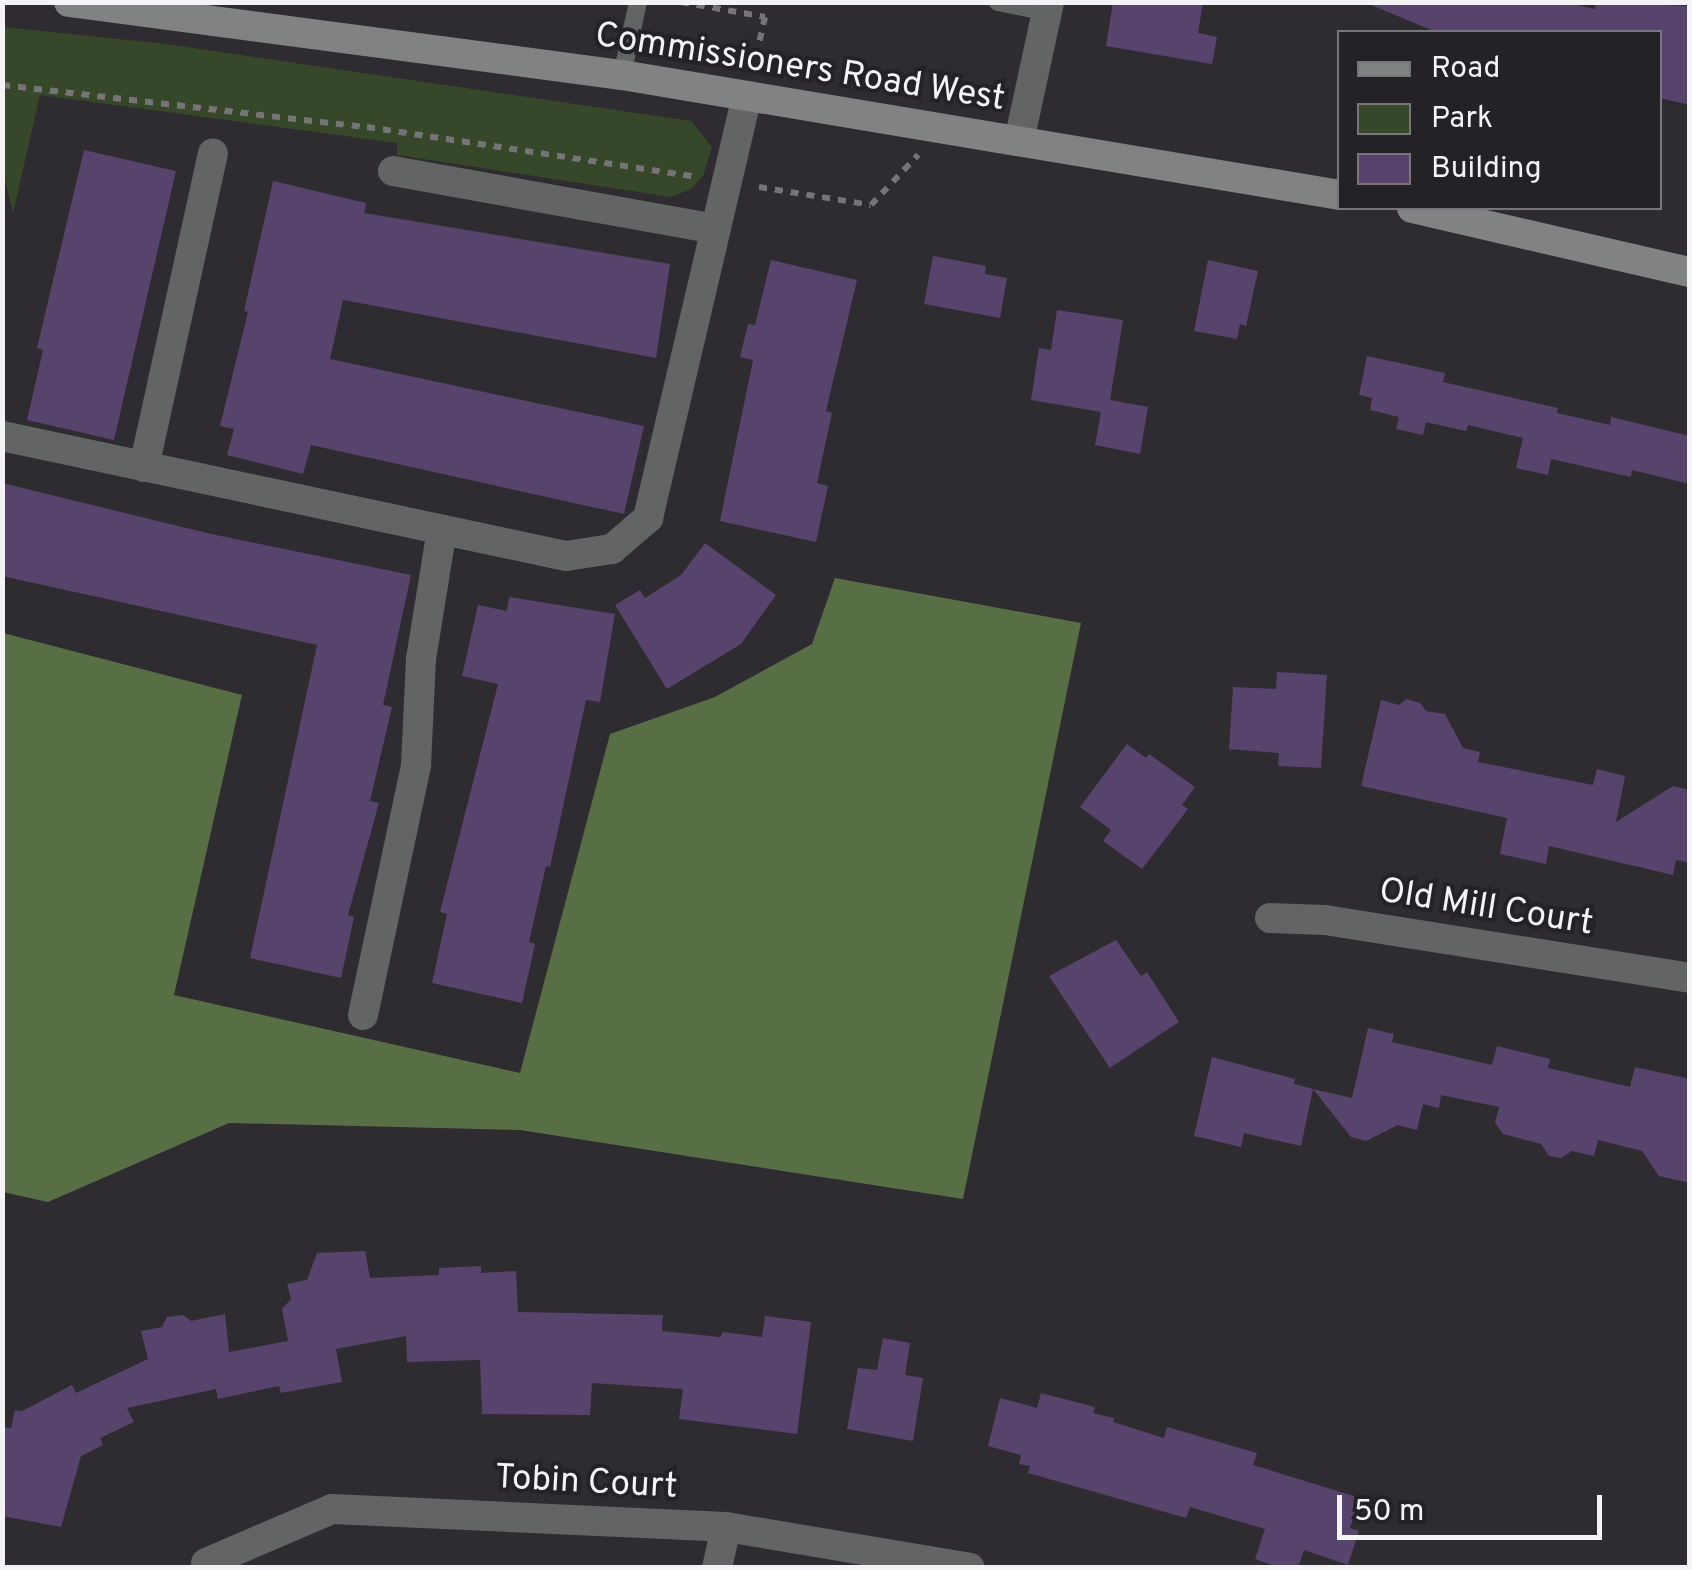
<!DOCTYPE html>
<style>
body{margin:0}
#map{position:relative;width:1692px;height:1570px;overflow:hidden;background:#2e2c30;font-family:Overpass,sans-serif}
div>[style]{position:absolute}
.green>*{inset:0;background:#374729}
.forest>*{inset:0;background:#586f45}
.building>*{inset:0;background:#57446c}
.path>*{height:6px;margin-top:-3px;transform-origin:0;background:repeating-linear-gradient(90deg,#757477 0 8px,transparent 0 16px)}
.lane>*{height:18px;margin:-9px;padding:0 9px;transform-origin:9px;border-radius:9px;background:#626563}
.street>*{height:30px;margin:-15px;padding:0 15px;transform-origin:15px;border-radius:15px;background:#626563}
.secondary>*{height:30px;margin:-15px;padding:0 15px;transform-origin:15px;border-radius:15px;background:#808381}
span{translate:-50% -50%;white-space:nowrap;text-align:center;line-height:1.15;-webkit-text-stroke:8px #242227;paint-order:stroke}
.street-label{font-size:35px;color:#f4f3f6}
.frame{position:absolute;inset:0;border:5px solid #f4f3f6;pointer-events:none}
.legend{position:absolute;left:1337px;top:30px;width:325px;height:180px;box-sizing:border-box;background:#242227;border:2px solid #77767a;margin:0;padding:12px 18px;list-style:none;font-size:30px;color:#f4f3f6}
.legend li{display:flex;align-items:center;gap:20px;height:50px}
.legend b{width:50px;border:2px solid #77767a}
.scale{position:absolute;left:1337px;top:1495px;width:265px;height:45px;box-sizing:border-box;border:5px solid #f4f3f6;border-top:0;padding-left:12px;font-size:30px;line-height:35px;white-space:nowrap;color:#f4f3f6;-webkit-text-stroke:8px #242227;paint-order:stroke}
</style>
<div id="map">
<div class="green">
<div style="clip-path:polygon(3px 27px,166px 44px,691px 121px,712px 147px,703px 176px,691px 189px,671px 197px,397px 155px,397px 143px,40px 95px,13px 213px,3px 172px)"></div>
</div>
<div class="forest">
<div style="clip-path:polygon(835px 578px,1081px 623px,963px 1199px,520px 1130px,229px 1123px,48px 1202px,3px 1192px,3px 633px,242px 695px,174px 995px,520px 1073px,610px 734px,715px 697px,812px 644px)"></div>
</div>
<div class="building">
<div style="clip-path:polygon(1113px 2px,1203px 2px,1198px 33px,1217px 37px,1212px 64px,1106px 46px)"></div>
<div style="clip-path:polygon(1364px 2px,1568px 3px,1595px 9px,1596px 2px,1690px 6px,1690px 105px,1660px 98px,1660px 32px,1436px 32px)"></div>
<div style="clip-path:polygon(84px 150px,176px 171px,114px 440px,27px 420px,43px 350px,37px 348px)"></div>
<div style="clip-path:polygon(273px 181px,366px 203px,364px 213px,670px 264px,656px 358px,343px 300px,330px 359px,644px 426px,624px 514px,311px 445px,303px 474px,227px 455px,234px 429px,220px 426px,248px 312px,244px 311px)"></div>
<div style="clip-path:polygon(933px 256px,986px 266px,985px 274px,1007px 278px,1000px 318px,924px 304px)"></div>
<div style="clip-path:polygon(771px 260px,857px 280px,826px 411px,832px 413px,817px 483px,828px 486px,816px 542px,720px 521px,753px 360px,740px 357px,748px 324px,755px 325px)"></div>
<div style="clip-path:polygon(1208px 260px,1258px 271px,1246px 326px,1240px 324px,1237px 339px,1194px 331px)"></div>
<div style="clip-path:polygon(1057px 310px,1123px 320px,1110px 400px,1148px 407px,1140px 454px,1095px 445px,1101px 412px,1031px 400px,1039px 348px,1051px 350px)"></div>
<div style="clip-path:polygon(1367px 356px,1445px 373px,1443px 382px,1558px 408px,1557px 413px,1610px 425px,1611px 417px,1690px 436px,1690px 484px,1632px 470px,1631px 477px,1551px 459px,1548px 475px,1516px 468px,1523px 438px,1468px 425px,1466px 431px,1426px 422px,1423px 435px,1396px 429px,1399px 417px,1370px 410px,1372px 398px,1359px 395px)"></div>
<div style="clip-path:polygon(2px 483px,211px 534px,411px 575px,383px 705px,392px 707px,370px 801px,379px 803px,348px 915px,354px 917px,341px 978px,250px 958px,317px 645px,2px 576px)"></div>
<div style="clip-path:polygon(705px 543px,776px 595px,741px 644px,667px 689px,615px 605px,640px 590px,645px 598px,681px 575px)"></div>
<div style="clip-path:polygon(509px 597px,615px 614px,600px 702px,586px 700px,550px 867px,546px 866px,529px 942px,535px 944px,522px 1003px,432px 983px,447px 914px,440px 912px,498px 684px,462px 676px,478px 605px,507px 611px)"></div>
<div style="clip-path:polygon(1277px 672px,1327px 675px,1321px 768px,1278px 766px,1279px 753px,1229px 749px,1233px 687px,1276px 689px)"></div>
<div style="clip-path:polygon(1406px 699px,1420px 703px,1426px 711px,1445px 714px,1463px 748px,1480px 752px,1478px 762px,1593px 785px,1597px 769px,1625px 776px,1616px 822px,1673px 786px,1690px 790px,1690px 863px,1676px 860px,1673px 875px,1549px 846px,1546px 864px,1500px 854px,1507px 818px,1361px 786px,1381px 700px,1399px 705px)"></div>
<div style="clip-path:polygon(1127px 744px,1146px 758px,1149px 754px,1195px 787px,1182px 805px,1188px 809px,1142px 869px,1103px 841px,1111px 830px,1080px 807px)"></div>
<div style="clip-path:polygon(1116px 940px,1141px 976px,1147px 972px,1179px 1022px,1110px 1068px,1049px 976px)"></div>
<div style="clip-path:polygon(1368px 1028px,1394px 1034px,1392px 1042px,1492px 1065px,1497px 1046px,1550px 1059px,1548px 1068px,1630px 1087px,1635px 1067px,1690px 1079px,1690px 1183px,1659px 1176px,1642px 1151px,1598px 1140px,1594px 1156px,1572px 1151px,1561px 1158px,1549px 1156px,1541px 1144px,1503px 1134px,1495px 1123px,1499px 1107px,1441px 1095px,1439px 1108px,1423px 1104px,1417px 1130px,1398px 1125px,1366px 1141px,1351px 1137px,1313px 1089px,1352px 1098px)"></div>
<div style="clip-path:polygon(1212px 1057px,1295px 1079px,1294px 1084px,1313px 1089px,1301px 1146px,1244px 1133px,1241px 1147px,1194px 1136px)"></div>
<div style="clip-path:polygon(365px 1251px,370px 1278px,439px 1275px,439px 1268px,481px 1266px,481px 1273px,516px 1271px,518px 1312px,663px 1315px,662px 1331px,720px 1337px,723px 1332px,762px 1337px,765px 1316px,811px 1322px,797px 1434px,679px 1419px,683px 1389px,592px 1383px,590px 1415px,482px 1414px,480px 1360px,407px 1362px,406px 1336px,336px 1349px,342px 1382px,281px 1393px,279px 1386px,218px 1399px,216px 1389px,127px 1408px,134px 1422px,100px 1438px,103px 1445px,81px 1456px,61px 1527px,2px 1516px,2px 1427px,11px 1428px,15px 1410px,22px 1411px,72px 1385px,76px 1393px,148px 1359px,141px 1331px,162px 1327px,167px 1317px,183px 1315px,191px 1321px,225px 1314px,229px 1352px,288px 1341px,282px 1309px,291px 1299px,287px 1284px,307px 1280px,317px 1253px)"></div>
<div style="clip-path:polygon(883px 1338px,910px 1343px,905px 1375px,923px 1378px,913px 1441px,847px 1429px,858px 1368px,877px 1370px)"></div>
<div style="clip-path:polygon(1041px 1393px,1095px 1407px,1093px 1413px,1114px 1418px,1113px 1422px,1164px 1438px,1167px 1427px,1257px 1453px,1253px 1465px,1360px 1498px,1350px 1528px,1359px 1531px,1348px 1565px,1304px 1550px,1298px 1568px,1280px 1568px,1255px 1559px,1265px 1529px,1190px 1507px,1186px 1518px,1028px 1473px,1030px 1466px,1019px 1464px,1021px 1455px,988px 1446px,1000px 1398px,1037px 1408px)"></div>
</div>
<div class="path">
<div style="left:681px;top:2px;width:85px;rotate:10.1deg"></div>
<div style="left:765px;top:17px;width:50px;rotate:102.7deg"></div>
<div style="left:2px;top:85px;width:367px;rotate:6.6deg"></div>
<div style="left:367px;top:127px;width:334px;rotate:8.6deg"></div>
<div style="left:759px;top:187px;width:113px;rotate:9.1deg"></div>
<div style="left:871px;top:205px;width:69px;rotate:-46.8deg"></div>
</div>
<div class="lane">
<div style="left:998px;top:2px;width:50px;rotate:11.5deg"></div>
<div style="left:622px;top:75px;width:75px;rotate:-77.6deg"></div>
</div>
<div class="street">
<div style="left:1019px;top:141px;width:142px;rotate:-77.8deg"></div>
<div style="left:393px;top:171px;width:328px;rotate:10.2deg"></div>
<div style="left:2px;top:436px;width:577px;rotate:12.01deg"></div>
<div style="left:566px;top:556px;width:47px;rotate:-8.7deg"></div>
<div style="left:612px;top:549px;width:48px;rotate:-40.7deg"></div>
<div style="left:648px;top:518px;width:433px;rotate:-76.8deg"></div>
<div style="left:144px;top:467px;width:321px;rotate:-77.6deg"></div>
<div style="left:1270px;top:918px;width:55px;rotate:2.1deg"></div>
<div style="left:1325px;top:920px;width:370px;rotate:9deg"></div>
<div style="left:363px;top:1015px;width:256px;rotate:-78deg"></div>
<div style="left:416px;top:765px;width:106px;rotate:-87.3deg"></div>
<div style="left:421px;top:659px;width:131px;rotate:-80.8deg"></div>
<div style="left:206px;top:1563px;width:137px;rotate:-23.2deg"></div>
<div style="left:332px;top:1509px;width:394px;rotate:2.6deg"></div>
<div style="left:726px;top:1527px;width:247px;rotate:9.5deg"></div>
<div style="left:717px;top:1568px;width:42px;rotate:-77.6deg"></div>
</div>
<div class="secondary">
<div style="left:69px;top:2px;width:558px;rotate:7.52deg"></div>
<div style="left:622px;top:75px;width:728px;rotate:9.49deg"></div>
<div style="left:1412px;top:208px;width:285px;rotate:13deg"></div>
</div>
<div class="street-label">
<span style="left:800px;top:68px;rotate:9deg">Commissioners Road West</span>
<span style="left:1486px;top:908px;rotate:9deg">Old Mill Court</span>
<span style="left:586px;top:1483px;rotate:3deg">Tobin Court</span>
</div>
<div class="frame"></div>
<ul class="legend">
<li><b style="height:12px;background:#808381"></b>Road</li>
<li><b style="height:28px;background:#374729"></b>Park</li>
<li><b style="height:28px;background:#57446c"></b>Building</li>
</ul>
<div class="scale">50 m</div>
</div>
